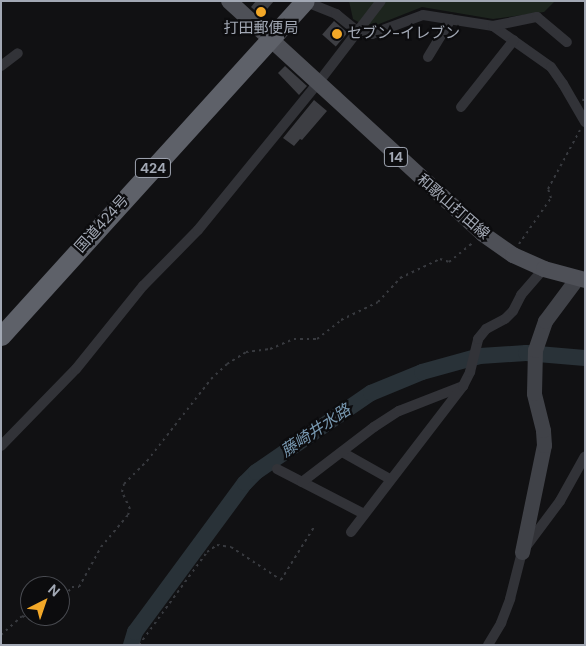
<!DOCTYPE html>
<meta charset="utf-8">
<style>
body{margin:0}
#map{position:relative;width:586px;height:646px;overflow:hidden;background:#111113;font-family:"DM Sans","Noto Sans JP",sans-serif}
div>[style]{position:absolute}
.green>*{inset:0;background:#1d251e}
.river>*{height:16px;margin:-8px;padding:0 8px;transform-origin:8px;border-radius:8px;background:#293238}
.building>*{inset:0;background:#3d3e43;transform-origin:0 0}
.path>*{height:2px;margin-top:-1px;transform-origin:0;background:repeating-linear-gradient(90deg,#383a3f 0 2.5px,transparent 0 6.5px)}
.street>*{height:10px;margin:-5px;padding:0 5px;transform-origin:5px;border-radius:5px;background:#323338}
.secondary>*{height:15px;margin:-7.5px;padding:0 7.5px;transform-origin:7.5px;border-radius:7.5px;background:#404248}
.primary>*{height:16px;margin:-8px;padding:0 8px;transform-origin:8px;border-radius:8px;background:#4e5057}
.highway>*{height:19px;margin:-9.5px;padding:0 9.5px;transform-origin:9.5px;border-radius:9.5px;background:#5e6169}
.dots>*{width:14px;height:14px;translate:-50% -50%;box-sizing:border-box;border:2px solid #0c0c0e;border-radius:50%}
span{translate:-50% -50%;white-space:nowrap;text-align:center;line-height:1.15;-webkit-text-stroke:4.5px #0c0c0e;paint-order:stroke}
.shield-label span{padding:1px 4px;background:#0c0c0e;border:1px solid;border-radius:4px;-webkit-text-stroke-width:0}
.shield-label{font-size:14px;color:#a2a8b4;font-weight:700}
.poi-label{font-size:15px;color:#a2a8b4}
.left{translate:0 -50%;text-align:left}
.street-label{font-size:15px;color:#a2a8b4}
.water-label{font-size:16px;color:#7898b0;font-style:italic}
.frame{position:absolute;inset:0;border:2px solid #a2a8b4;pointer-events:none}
.north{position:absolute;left:20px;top:576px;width:50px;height:50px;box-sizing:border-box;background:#0c0c0e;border:1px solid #484a50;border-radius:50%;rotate:41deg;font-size:14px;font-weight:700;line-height:20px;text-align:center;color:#a2a8b4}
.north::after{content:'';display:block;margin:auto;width:18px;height:22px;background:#f3a828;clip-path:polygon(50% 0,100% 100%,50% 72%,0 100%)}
</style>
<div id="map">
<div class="green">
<div style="clip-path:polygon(349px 1px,555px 1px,544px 12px,493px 19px,422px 7px,369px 28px,353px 19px)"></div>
</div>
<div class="river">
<div style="left:131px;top:645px;width:14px;rotate:-73deg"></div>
<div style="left:135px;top:632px;width:185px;rotate:-53.6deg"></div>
<div style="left:245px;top:483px;width:16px;rotate:-45deg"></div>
<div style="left:256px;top:472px;width:140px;rotate:-34.5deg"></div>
<div style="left:371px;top:393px;width:55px;rotate:-22.4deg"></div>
<div style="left:422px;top:372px;width:60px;rotate:-15.4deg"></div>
<div style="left:480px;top:356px;width:46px;rotate:-3.7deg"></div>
<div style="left:526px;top:353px;width:59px;rotate:4.8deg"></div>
</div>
<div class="building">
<div style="clip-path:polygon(256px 1px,274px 1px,261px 16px,251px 7px)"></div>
<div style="left:334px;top:21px;width:18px;height:18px;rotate:41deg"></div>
<div style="clip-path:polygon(285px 66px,307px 86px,299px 95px,278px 73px)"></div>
<div style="clip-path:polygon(314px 100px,327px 111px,302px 140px,300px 139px,294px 146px,283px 138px)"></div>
</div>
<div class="path">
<div style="left:583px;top:101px;width:6px;rotate:-72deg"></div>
<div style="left:519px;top:244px;width:56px;rotate:-55.2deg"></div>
<div style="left:551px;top:198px;width:9px;rotate:-108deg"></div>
<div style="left:548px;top:189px;width:67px;rotate:-61.5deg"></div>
<div style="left:60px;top:601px;width:18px;rotate:-49deg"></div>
<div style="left:72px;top:587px;width:7px"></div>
<div style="left:79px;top:587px;width:46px;rotate:-61.2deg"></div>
<div style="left:101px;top:547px;width:42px;rotate:-49.8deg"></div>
<div style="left:128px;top:515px;width:6px;rotate:-72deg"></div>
<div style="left:130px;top:509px;width:19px;rotate:-115deg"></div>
<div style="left:122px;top:492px;width:8px;rotate:-76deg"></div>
<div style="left:124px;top:484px;width:33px;rotate:-45deg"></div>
<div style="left:147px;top:461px;width:104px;rotate:-52deg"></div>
<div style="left:211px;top:379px;width:22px;rotate:-43deg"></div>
<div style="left:227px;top:364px;width:22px;rotate:-32deg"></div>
<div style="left:246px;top:352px;width:24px;rotate:-7deg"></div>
<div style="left:270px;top:349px;width:26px;rotate:-23deg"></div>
<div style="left:294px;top:339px;width:23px"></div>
<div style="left:317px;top:339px;width:31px;rotate:-38deg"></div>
<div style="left:341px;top:320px;width:41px;rotate:-25.9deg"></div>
<div style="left:378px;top:302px;width:33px;rotate:-47deg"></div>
<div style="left:400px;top:278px;width:44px;rotate:-25.4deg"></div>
<div style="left:440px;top:259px;width:9px;rotate:18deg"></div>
<div style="left:449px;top:262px;width:32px;rotate:-39deg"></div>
<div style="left:1px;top:635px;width:28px;rotate:-42deg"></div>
<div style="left:22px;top:616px;width:15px;rotate:23deg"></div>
<div style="left:36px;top:622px;width:9px;rotate:-41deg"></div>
<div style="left:139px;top:645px;width:115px;rotate:-53.8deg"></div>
<div style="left:207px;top:552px;width:12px;rotate:-35deg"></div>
<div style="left:217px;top:545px;width:14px;rotate:8deg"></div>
<div style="left:231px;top:547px;width:60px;rotate:33.4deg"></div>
<div style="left:281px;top:580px;width:62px;rotate:-58.1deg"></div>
</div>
<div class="street">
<div style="left:304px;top:1px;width:35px;rotate:22deg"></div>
<div style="left:336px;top:14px;width:28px;rotate:39deg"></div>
<div style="left:358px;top:32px;width:14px;rotate:8deg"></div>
<div style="left:372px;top:34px;width:54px;rotate:-20.4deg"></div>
<div style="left:423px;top:15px;width:71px;rotate:8.9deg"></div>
<div style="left:493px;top:26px;width:71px;rotate:35.3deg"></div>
<div style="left:551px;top:67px;width:21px;rotate:55deg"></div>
<div style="left:563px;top:84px;width:44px;rotate:59.9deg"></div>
<div style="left:493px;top:26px;width:45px;rotate:-11.6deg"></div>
<div style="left:537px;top:17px;width:39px;rotate:40deg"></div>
<div style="left:428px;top:57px;width:44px;rotate:-58.8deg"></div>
<div style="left:1px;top:66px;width:21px;rotate:-37deg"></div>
<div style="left:461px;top:107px;width:85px;rotate:-51.7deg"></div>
<div style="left:1px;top:446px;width:107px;rotate:-45.8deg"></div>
<div style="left:76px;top:369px;width:107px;rotate:-51.1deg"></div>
<div style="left:143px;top:286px;width:78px;rotate:-45.5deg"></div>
<div style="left:198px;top:230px;width:190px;rotate:-50.8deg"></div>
<div style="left:318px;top:83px;width:103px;rotate:-52.5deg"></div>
<div style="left:342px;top:452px;width:55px;rotate:29.4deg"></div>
<div style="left:277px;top:469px;width:98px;rotate:27.3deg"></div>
<div style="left:302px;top:482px;width:91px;rotate:-37.4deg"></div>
<div style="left:374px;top:427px;width:30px;rotate:-33deg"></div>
<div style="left:399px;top:411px;width:69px;rotate:-21.3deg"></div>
<div style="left:351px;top:532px;width:184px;rotate:-52.5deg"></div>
<div style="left:463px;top:386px;width:16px;rotate:-63deg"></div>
<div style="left:470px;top:372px;width:34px;rotate:-76deg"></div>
<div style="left:478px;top:339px;width:13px;rotate:-51deg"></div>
<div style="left:486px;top:329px;width:21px;rotate:-28deg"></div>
<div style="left:505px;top:319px;width:11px;rotate:-45deg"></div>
<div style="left:513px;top:311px;width:18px;rotate:-63deg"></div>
<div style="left:521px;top:295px;width:35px;rotate:-49deg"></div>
<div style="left:488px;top:645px;width:26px;rotate:-59deg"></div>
<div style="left:501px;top:623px;width:26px;rotate:-69deg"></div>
<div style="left:510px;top:599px;width:49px;rotate:-75.7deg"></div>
<div style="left:522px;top:552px;width:64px;rotate:-53.3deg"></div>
<div style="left:560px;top:501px;width:51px;rotate:-60.9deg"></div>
</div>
<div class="secondary">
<div style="left:522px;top:552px;width:109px;rotate:-78.4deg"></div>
<div style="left:544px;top:445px;width:15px;rotate:-94deg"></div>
<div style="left:543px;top:430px;width:38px;rotate:-104deg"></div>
<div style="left:534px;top:393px;width:43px;rotate:-88.7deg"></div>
<div style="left:535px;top:350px;width:31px;rotate:-71deg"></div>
<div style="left:545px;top:321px;width:54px;rotate:-53.3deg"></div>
</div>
<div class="primary">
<div style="left:229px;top:1px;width:345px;rotate:42.5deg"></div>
<div style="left:483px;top:234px;width:37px;rotate:35deg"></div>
<div style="left:513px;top:255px;width:34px;rotate:24deg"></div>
<div style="left:544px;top:269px;width:42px;rotate:15deg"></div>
</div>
<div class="highway">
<div style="left:1px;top:336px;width:452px;rotate:-47.8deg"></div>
</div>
<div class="dots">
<div style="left:261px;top:12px;background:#f3a828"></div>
<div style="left:337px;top:34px;background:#f3a828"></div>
</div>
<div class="shield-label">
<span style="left:396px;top:157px">14</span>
<span style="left:153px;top:168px">424</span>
</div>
<div class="poi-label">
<span style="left:261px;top:29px">打田郵便局</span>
<span class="left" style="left:347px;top:34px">セブン-イレブン</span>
</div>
<div class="street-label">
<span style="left:453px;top:207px;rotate:41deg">和歌山打田線</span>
<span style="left:102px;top:224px;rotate:-48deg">国道424号</span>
</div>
<div class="water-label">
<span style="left:316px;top:431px;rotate:-34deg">藤崎井水路</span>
</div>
<div class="frame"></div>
<div class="north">N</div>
</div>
